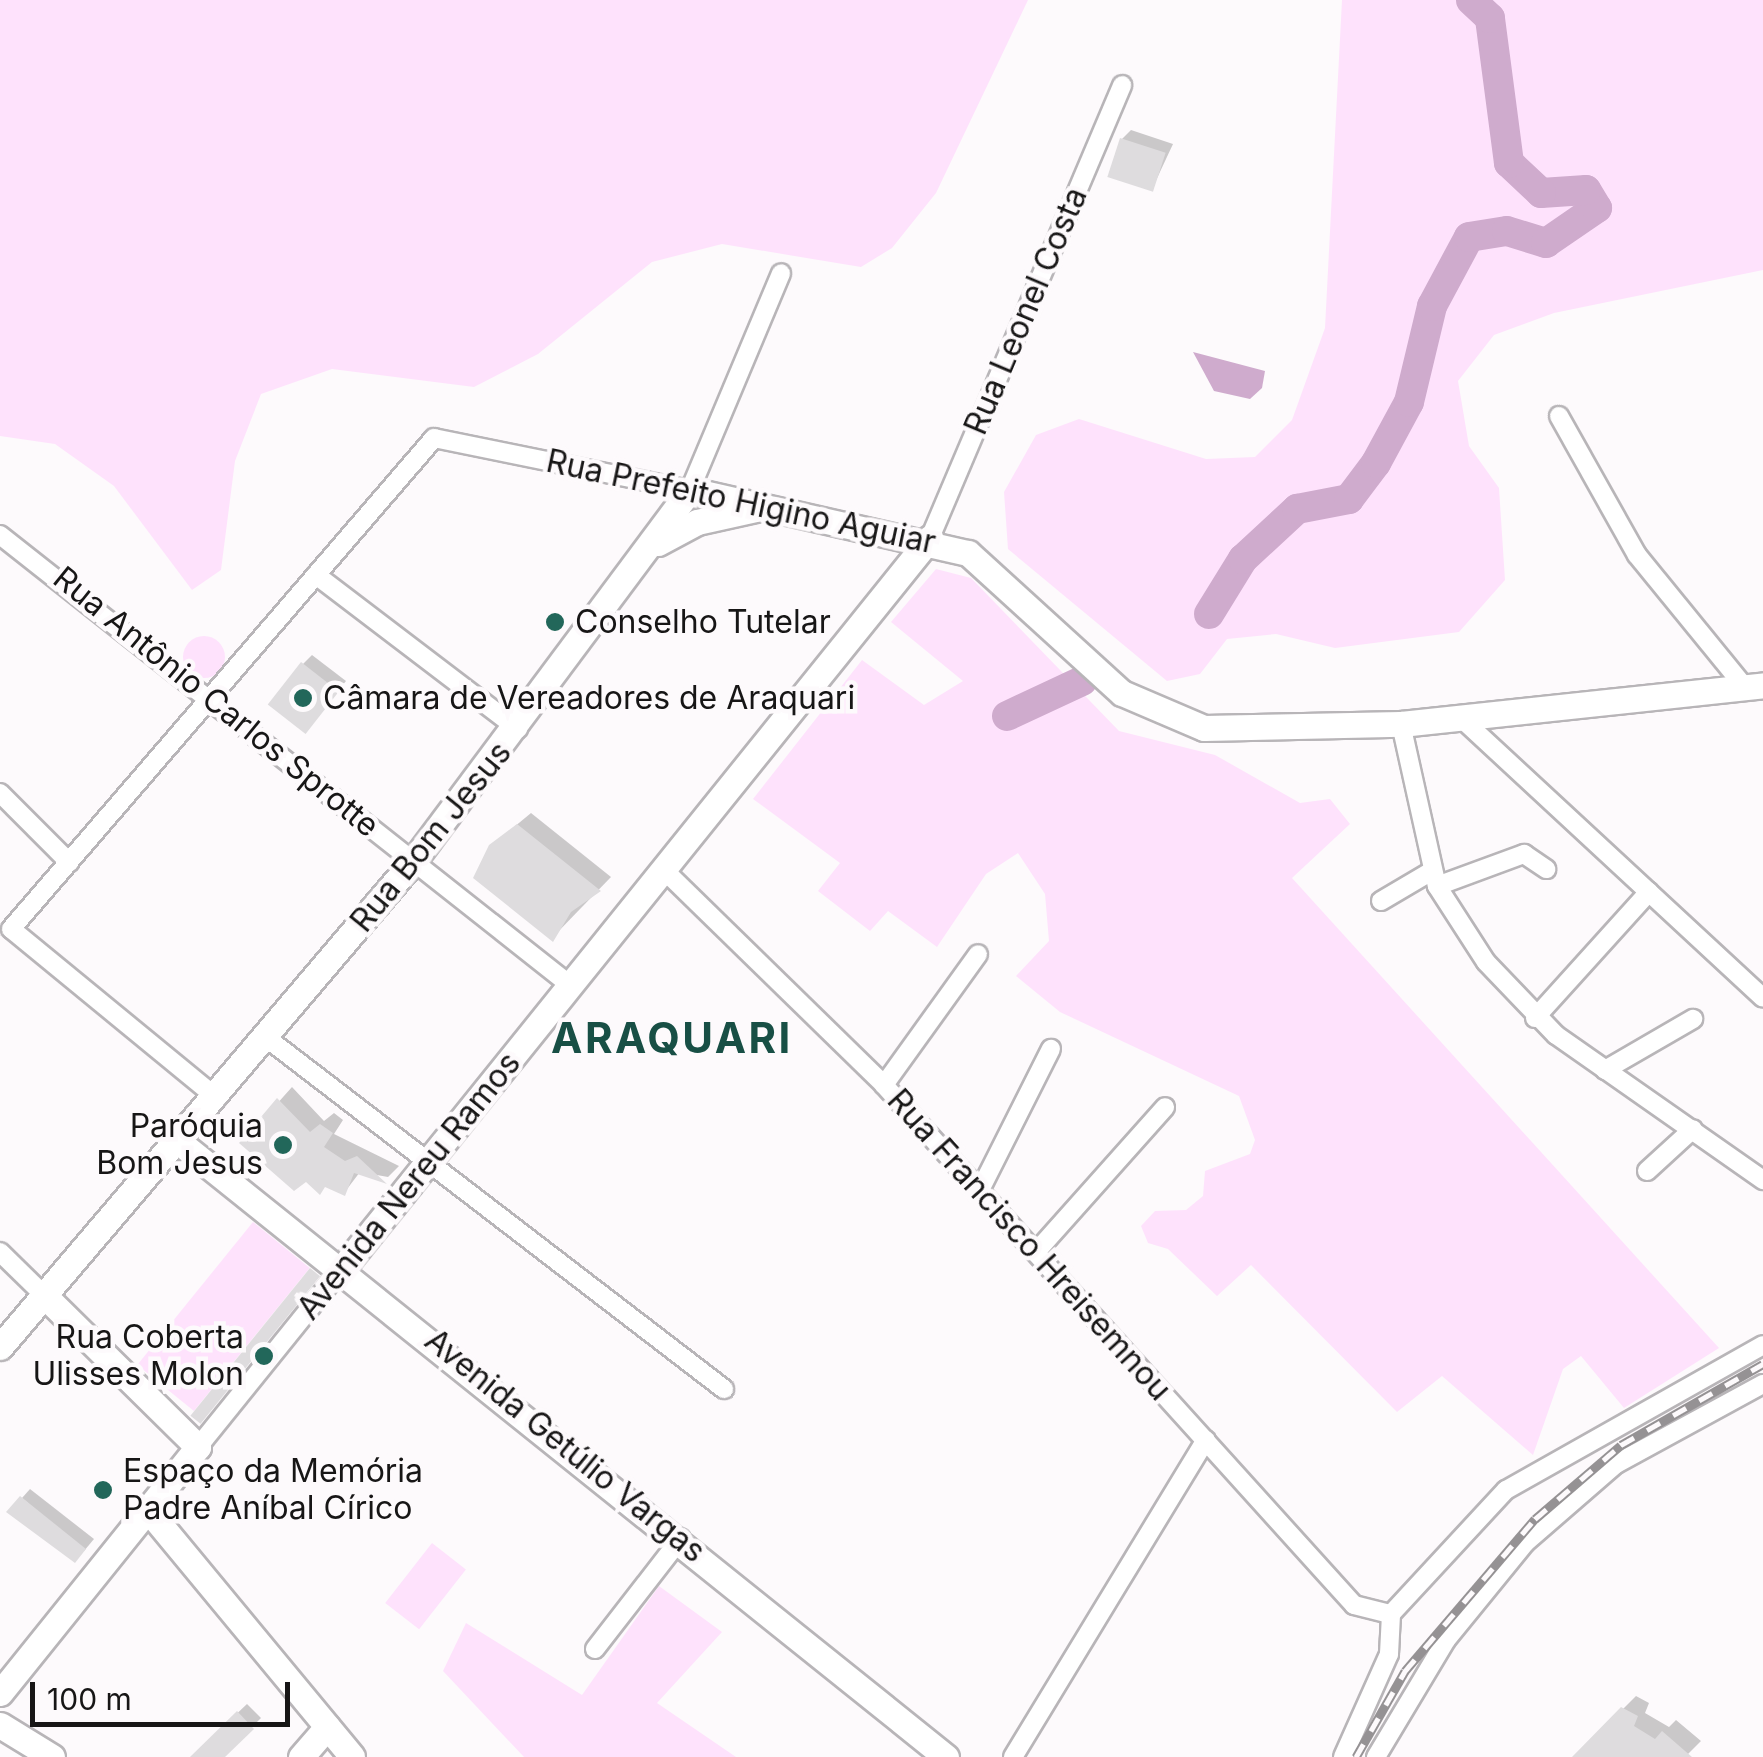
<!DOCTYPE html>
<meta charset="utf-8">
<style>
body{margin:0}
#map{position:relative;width:1763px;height:1757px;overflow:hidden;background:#fdfafc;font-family:Inter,sans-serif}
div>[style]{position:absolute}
.green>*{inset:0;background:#fee2fc;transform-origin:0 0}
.round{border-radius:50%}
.water>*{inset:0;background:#cfabcd}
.shadow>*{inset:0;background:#0003}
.river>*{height:30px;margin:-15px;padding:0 15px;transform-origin:15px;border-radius:15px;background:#cfabcd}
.building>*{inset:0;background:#dedcde;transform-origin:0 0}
.roads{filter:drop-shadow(2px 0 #b8b5b8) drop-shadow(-2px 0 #b8b5b8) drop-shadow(0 2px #b8b5b8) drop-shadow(0 -2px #b8b5b8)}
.street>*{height:18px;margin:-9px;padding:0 9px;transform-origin:9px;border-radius:9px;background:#fff}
.secondary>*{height:25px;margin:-12.5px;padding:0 12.5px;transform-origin:12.5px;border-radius:12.5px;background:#fff}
.rail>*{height:9px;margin-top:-4.5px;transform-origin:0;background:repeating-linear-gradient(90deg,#fdfafc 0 15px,#959294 0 30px);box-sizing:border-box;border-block:2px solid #959294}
.dots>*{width:28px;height:28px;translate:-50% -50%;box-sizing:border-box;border:5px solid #fdfafc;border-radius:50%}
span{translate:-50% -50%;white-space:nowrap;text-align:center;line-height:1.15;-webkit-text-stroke:9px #fdfafc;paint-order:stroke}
.street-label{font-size:32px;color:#171616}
.poi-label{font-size:32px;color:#171616}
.left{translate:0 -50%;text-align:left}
.right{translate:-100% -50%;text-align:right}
.district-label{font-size:42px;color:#184f45;font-weight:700;letter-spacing:2.5px}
.scale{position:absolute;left:30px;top:1682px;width:260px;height:45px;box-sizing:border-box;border:5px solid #171616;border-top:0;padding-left:12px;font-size:30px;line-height:35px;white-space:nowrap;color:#171616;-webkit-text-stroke:8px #fdfafc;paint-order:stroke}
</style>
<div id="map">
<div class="green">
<div style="clip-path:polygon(0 0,1028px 0,936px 193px,892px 248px,861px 267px,722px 244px,652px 262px,538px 354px,474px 387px,332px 369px,261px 394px,235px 461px,221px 570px,192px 590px,114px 486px,55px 444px,0 436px)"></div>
<div style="clip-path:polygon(1342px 0,1763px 0,1763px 270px,1554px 313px,1494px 335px,1458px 381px,1469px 446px,1499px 488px,1505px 580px,1459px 632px,1335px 648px,1276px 634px,1227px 639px,1200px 674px,1167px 681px,1008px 549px,1004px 492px,1036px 435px,1079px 419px,1206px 459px,1255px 457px,1292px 420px,1325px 328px)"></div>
<div style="clip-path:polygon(936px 569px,971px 578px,1119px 731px,1215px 755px,1300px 803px,1330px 799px,1350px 824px,1292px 878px,1719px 1348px,1624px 1408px,1581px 1356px,1563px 1369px,1533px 1455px,1442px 1376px,1397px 1412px,1251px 1265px,1217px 1296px,1168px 1249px,1148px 1243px,1141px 1226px,1155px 1211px,1186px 1210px,1203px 1196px,1205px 1171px,1250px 1154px,1255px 1140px,1239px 1096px,1060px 1012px,1016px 976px,1049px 941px,1045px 894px,1018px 853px,986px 874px,937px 947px,888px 911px,870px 931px,818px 891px,840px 863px,753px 799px,862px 660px,924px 705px,963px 681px,891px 622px)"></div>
<div class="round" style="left:183px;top:636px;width:42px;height:42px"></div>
<div style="left:253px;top:1222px;width:73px;height:184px;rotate:39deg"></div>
<div style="left:432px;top:1543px;width:43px;height:76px;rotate:38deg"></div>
<div style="clip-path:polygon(659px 1586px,722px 1632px,657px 1703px,736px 1757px,524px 1757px,443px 1671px,466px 1623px,582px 1695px)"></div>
</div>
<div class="water">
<div style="clip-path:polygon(1193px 352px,1265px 371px,1262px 388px,1250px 399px,1214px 391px)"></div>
</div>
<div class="shadow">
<div style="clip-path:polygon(1131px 130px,1173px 144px,1152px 189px,1122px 139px)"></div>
<div style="clip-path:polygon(312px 655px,346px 681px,313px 722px,303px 664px)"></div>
<div style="clip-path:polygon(531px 813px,611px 877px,552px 938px,491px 846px)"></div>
<div style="clip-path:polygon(292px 1087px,324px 1121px,334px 1113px,343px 1120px,334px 1134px,399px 1166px,388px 1177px,360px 1172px,344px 1193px,242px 1143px)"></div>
<div style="clip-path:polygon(30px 1489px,94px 1539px,84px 1551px,22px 1498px)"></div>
<div style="clip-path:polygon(1636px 1696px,1649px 1703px,1645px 1713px,1669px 1727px,1676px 1720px,1701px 1741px,1685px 1757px,1575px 1757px)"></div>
<div style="clip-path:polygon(247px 1704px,261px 1718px,222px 1757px,191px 1757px)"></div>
</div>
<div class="river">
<div style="left:1209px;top:614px;width:65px;rotate:-58.3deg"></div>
<div style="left:1243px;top:559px;width:74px;rotate:-42.8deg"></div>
<div style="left:1297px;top:509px;width:53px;rotate:-10.9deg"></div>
<div style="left:1349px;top:499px;width:45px;rotate:-53.1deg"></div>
<div style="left:1376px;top:463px;width:69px;rotate:-61.6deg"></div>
<div style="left:1409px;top:402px;width:99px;rotate:-76.5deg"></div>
<div style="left:1432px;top:306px;width:78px;rotate:-61.8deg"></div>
<div style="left:1469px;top:237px;width:38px;rotate:-9deg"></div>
<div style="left:1507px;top:231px;width:41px;rotate:17.1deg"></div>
<div style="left:1546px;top:243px;width:62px;rotate:-34.5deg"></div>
<div style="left:1597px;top:208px;width:21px;rotate:-121deg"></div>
<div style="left:1586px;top:190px;width:45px;rotate:176.2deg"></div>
<div style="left:1541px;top:193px;width:44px;rotate:-136.8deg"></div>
<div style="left:1509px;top:163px;width:146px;rotate:-97.5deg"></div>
<div style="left:1490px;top:18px;width:26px;rotate:-137deg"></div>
<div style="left:1007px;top:716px;width:83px;rotate:-25deg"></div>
</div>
<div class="building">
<div style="left:1120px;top:138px;width:48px;height:41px;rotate:18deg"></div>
<div style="left:301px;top:662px;width:48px;height:54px;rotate:38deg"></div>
<div style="clip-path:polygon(517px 824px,601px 891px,571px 912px,553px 942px,473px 878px,489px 845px)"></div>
<div style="clip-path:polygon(277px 1098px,310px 1132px,320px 1124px,333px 1133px,324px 1147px,345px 1161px,357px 1156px,387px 1184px,354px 1173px,345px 1196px,325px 1187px,320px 1195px,306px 1182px,294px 1191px,239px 1143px)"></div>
<div style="left:310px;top:1268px;width:13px;height:190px;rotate:39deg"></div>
<div style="clip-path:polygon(20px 1496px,86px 1549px,75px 1563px,6px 1512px)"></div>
<div style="clip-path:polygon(1621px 1707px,1638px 1716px,1634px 1726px,1655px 1739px,1662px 1731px,1692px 1757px,1572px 1757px)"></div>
<div style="clip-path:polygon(237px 1711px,254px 1729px,225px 1757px,190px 1757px)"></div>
</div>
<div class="roads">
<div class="street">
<div style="left:1559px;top:416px;width:159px;rotate:60.7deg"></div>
<div style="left:1637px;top:555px;width:168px;rotate:50.8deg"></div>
<div style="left:0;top:535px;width:726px;rotate:38.29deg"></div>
<div style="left:930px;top:538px;width:492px;rotate:-67deg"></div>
<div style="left:316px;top:575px;width:254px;rotate:37.3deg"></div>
<div style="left:1462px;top:719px;width:410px;rotate:42.8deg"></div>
<div style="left:1401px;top:724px;width:166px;rotate:77.5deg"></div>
<div style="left:1437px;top:886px;width:90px;rotate:57.2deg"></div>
<div style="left:1486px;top:962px;width:101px;rotate:46.2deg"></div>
<div style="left:1556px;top:1035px;width:253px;rotate:35deg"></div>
<div style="left:0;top:793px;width:98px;rotate:45deg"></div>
<div style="left:663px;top:869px;width:309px;rotate:44.3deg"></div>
<div style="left:884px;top:1085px;width:701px;rotate:47.89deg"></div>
<div style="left:1354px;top:1605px;width:38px;rotate:14deg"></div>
<div style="left:1437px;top:886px;width:93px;rotate:-20.2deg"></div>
<div style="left:1524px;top:854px;width:27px;rotate:34deg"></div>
<div style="left:1381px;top:901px;width:59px;rotate:-30.5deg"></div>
<div style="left:1535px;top:1018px;width:170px;rotate:-47.9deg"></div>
<div style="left:268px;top:1039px;width:575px;rotate:37.51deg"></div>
<div style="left:1605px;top:1070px;width:102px;rotate:-30.1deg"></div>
<div style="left:884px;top:1085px;width:161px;rotate:-54.3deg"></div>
<div style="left:217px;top:1098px;width:266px;rotate:-140.6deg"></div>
<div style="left:11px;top:929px;width:648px;rotate:-49.25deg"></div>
<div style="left:434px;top:438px;width:261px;rotate:11.5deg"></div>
<div style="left:690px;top:490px;width:235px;rotate:-67.2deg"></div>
<div style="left:1647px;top:1171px;width:62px;rotate:-42.4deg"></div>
<div style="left:980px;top:1190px;width:158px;rotate:-63.3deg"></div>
<div style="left:0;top:1252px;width:63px;rotate:44.4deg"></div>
<div style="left:1036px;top:1252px;width:194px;rotate:-48.3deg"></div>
<div style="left:198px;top:1447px;width:233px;rotate:-51.1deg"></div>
<div style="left:595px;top:1649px;width:140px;rotate:-52.2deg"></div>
<div style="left:1013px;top:1757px;width:371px;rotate:-58.7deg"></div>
<div style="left:1343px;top:1757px;width:113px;rotate:-65.9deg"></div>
<div style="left:1389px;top:1654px;width:40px;rotate:-87.1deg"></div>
<div style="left:1391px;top:1614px;width:169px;rotate:-47.2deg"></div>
<div style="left:1506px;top:1490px;width:295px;rotate:-29.4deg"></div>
<div style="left:1376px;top:1757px;width:136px;rotate:-59.1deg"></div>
<div style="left:1446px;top:1640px;width:125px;rotate:-50.8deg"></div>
<div style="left:1525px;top:1543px;width:121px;rotate:-41deg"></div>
<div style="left:1616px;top:1464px;width:167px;rotate:-28.6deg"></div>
</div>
<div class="secondary">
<div style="left:658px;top:543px;width:44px;rotate:-28.3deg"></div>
<div style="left:697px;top:522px;width:60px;rotate:-12.4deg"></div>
<div style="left:179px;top:1142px;width:983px;rotate:38.72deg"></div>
<div style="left:344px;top:1266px;width:935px;rotate:-51.17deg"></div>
<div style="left:0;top:1347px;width:639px;rotate:-49.63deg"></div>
<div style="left:414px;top:860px;width:462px;rotate:-53.3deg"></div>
<div style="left:690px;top:490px;width:285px;rotate:12.8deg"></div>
<div style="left:968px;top:553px;width:208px;rotate:42.3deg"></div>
<div style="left:1122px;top:693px;width:89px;rotate:23.1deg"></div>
<div style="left:1204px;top:728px;width:197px;rotate:-1.2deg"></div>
<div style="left:1401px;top:724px;width:364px;rotate:-6.1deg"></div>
<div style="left:148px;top:1510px;width:320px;rotate:50.4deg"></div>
<div style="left:0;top:1693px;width:316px;rotate:-51.2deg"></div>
<div style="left:198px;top:1447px;width:215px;rotate:-135.4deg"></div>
<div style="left:0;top:1725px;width:61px;rotate:31.6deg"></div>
<div style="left:301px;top:1757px;width:40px;rotate:-49deg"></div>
</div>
</div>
<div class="rail">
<div style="left:1356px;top:1757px;width:99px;rotate:-60.3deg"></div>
<div style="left:1405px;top:1671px;width:200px;rotate:-49.5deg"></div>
<div style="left:1535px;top:1519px;width:113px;rotate:-40.7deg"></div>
<div style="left:1621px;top:1445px;width:163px;rotate:-29.7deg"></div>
</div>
<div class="dots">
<div style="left:555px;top:622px;background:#22675a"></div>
<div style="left:303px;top:698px;background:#22675a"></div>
<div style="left:283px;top:1145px;background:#22675a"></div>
<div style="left:264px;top:1356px;background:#22675a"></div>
<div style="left:103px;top:1490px;background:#22675a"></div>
</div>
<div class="street-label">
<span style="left:1026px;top:311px;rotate:-67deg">Rua Leonel Costa</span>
<span style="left:741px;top:502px;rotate:12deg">Rua Prefeito Higino Aguiar</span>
<span style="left:216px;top:702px;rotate:39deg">Rua Antônio Carlos Sprotte</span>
<span style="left:431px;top:837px;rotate:-51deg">Rua Bom Jesus</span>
<span style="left:409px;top:1186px;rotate:-51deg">Avenida Nereu Ramos</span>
<span style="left:1029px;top:1245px;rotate:48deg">Rua Francisco Hreisemnou</span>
<span style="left:565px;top:1446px;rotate:39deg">Avenida Getúlio Vargas</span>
</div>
<div class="poi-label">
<span class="left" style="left:575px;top:622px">Conselho Tutelar</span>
<span class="left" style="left:323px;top:698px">Câmara de Vereadores de Araquari</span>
<span class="right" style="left:263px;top:1145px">Paróquia<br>Bom Jesus</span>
<span class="right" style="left:244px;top:1356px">Rua Coberta<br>Ulisses Molon</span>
<span class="left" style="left:123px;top:1490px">Espaço da Memória<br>Padre Aníbal Círico</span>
</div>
<div class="district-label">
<span style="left:672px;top:1038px">ARAQUARI</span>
</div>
<div class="scale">100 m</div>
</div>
